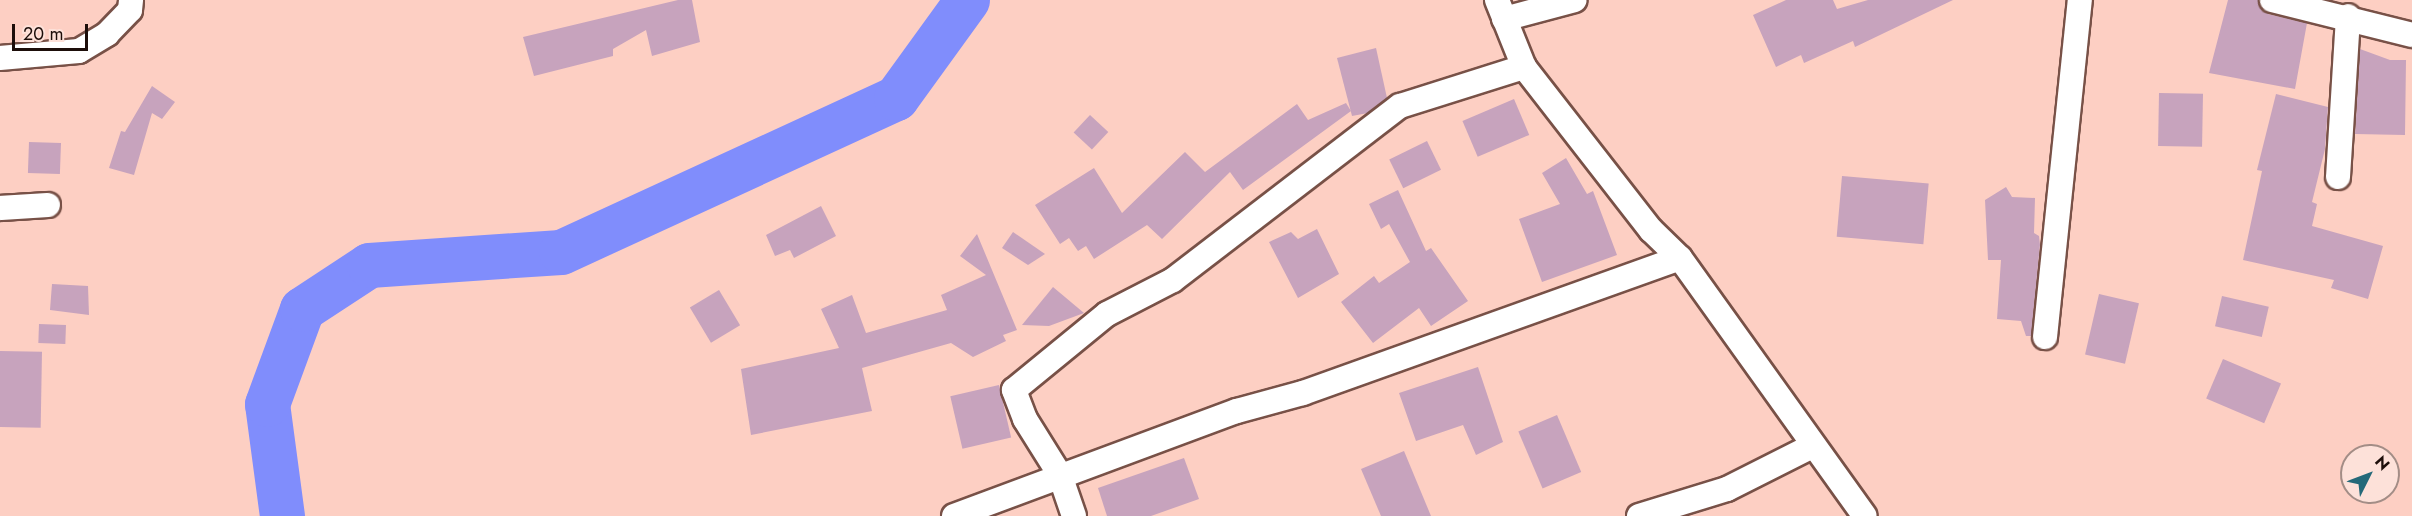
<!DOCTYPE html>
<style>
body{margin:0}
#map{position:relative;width:2412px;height:516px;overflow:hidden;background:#fdcfc3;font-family:Jost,sans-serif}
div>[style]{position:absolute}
.river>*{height:45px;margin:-22.5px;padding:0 22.5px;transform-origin:22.5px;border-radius:22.5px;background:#808dfc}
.building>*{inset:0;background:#c7a3bd;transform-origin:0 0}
.roads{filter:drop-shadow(2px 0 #785147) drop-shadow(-2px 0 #785147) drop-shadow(0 2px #785147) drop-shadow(0 -2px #785147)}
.minor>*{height:24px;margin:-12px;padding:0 12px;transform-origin:12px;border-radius:12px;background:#fff}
span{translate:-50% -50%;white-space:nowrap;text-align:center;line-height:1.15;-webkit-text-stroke:6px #fde1d9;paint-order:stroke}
.north{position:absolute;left:2340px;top:444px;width:60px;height:60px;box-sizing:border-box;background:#fde1d9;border:2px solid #a38d86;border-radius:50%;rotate:48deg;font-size:16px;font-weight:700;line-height:24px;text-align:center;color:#1d0e0a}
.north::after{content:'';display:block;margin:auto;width:21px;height:27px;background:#246979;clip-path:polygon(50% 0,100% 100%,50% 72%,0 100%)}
.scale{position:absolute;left:12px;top:24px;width:76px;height:27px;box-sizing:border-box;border:3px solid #1d0e0a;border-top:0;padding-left:8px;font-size:18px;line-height:21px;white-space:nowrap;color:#1d0e0a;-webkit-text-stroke:4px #fde1d9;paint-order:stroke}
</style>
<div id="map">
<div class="river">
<div style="left:282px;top:516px;width:113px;rotate:-97.6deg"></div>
<div style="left:267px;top:404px;width:101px;rotate:-69.8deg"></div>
<div style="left:302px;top:309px;width:80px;rotate:-33.3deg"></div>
<div style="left:369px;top:265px;width:192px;rotate:-3.9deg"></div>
<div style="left:561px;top:252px;width:369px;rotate:-24.7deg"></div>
<div style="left:896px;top:98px;width:121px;rotate:-54.1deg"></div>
</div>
<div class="building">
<div style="clip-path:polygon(678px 0,692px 0,700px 42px,652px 56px,646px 30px,613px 49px,613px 56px,534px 76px,523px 37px)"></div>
<div style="clip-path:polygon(1786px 0,1833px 0,1837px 9px,1868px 0,1953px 0,1855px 47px,1853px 41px,1804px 63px,1801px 55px,1776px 67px,1753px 15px)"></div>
<div style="clip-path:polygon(2228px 0,2258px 0,2268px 14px,2307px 23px,2295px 89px,2209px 73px)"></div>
<div style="clip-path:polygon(1376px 48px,1387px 98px,1368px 113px,1352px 116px,1337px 58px)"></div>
<div style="clip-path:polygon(2360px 49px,2390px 60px,2406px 60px,2405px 135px,2355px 134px)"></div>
<div style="clip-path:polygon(152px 86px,175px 102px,162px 119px,152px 113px,134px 175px,109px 168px,121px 131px,125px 132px)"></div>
<div style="left:2159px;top:93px;width:44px;height:53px;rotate:1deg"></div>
<div style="clip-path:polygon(2276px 94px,2328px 107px,2325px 149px,2312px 202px,2317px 204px,2312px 226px,2383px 246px,2368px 299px,2331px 288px,2334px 280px,2243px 260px,2262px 171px,2257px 170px)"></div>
<div style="left:1514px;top:99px;width:39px;height:56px;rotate:67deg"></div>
<div style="clip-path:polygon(1346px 103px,1351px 111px,1243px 190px,1230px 172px,1162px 239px,1147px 225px,1094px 259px,1086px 246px,1078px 251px,1069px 238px,1060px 244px,1035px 205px,1094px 168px,1122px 213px,1185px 152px,1205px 172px,1297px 104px,1308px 120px)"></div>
<div style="left:1090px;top:115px;width:25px;height:24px;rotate:43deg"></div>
<div style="left:1427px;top:141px;width:32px;height:42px;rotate:64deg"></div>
<div style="left:29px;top:142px;width:32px;height:31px;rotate:2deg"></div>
<div style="clip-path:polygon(1566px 158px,1587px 194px,1593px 191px,1617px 255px,1542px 282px,1519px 219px,1560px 204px,1542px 173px)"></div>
<div style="left:1842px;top:176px;width:87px;height:61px;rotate:5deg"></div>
<div style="clip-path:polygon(2006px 187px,2012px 197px,2035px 198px,2034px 233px,2039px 236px,2040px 245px,2031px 336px,2026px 336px,2021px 321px,1997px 319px,2001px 260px,1988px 260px,1985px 200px)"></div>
<div style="clip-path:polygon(1398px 190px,1426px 251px,1431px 248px,1468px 301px,1431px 326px,1419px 308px,1373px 343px,1341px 302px,1374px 276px,1379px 283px,1410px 262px,1389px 224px,1381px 229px,1369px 204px)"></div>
<div style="clip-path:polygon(821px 206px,836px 236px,794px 258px,790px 250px,775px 256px,766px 235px)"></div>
<div style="clip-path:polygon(1317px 229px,1339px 274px,1298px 298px,1269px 242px,1291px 232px,1298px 239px)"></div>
<div style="clip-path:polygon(1013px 232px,1045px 254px,1028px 265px,1002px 248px)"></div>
<div style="clip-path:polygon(977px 234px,1017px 330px,1003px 335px,1006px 341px,973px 357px,951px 343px,862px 368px,872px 411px,751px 435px,741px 369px,839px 348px,821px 309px,852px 295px,866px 333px,947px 310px,941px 295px,986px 275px,960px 256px)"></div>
<div style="clip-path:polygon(52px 284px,88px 286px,89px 315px,50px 310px)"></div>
<div style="clip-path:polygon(1053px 287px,1084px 313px,1049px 326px,1022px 325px)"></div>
<div style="left:719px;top:290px;width:41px;height:34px;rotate:59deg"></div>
<div style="left:2099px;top:294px;width:41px;height:62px;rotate:13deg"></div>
<div style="left:2222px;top:296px;width:48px;height:31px;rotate:13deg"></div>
<div style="left:39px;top:324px;width:27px;height:19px;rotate:2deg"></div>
<div style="left:0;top:351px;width:42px;height:76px;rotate:1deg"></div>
<div style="left:2223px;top:359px;width:63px;height:43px;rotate:23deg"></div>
<div style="clip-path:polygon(1478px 367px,1503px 442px,1476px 455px,1463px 425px,1416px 441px,1399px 393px)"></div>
<div style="left:999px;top:385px;width:54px;height:50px;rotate:77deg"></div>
<div style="left:1557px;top:415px;width:62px;height:42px;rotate:67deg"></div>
<div style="clip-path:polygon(1404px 451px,1431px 516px,1381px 516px,1361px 469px)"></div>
<div style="clip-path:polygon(1184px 458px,1199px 499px,1151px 516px,1107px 516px,1098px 488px)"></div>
</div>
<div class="roads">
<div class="minor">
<div style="left:1497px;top:0;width:72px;rotate:68.1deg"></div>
<div style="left:1524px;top:67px;width:207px;rotate:52.1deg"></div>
<div style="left:1651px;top:230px;width:40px;rotate:44deg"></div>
<div style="left:1680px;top:258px;width:317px;rotate:54.4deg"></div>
<div style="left:2272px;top:0;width:144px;rotate:14deg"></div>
<div style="left:1504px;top:19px;width:73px;rotate:-15deg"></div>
<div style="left:0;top:58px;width:79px;rotate:-5.1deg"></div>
<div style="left:79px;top:51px;width:33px;rotate:-31deg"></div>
<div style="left:107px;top:34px;width:33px;rotate:-46deg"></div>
<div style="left:130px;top:10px;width:10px;rotate:-84deg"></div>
<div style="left:2338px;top:177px;width:161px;rotate:-86.4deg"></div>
<div style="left:0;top:208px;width:48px;rotate:-3.6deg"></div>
<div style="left:2045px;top:337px;width:339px;rotate:-84.1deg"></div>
<div style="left:954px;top:516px;width:302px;rotate:-20.4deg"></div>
<div style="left:1237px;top:411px;width:68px;rotate:-15.3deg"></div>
<div style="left:1303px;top:393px;width:400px;rotate:-19.7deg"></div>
<div style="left:1074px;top:516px;width:43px;rotate:-108.9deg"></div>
<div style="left:1060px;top:475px;width:66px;rotate:-122deg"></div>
<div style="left:1025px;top:419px;width:31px;rotate:-111deg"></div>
<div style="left:1014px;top:390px;width:120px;rotate:-39.3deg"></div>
<div style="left:1107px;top:314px;width:74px;rotate:-27.3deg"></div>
<div style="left:1173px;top:280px;width:286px;rotate:-37.5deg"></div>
<div style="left:1400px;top:106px;width:130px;rotate:-17.5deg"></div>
<div style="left:1639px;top:516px;width:92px;rotate:-17.1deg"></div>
<div style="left:1727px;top:489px;width:95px;rotate:-26.8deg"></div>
</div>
</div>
<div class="north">N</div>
<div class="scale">20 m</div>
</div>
